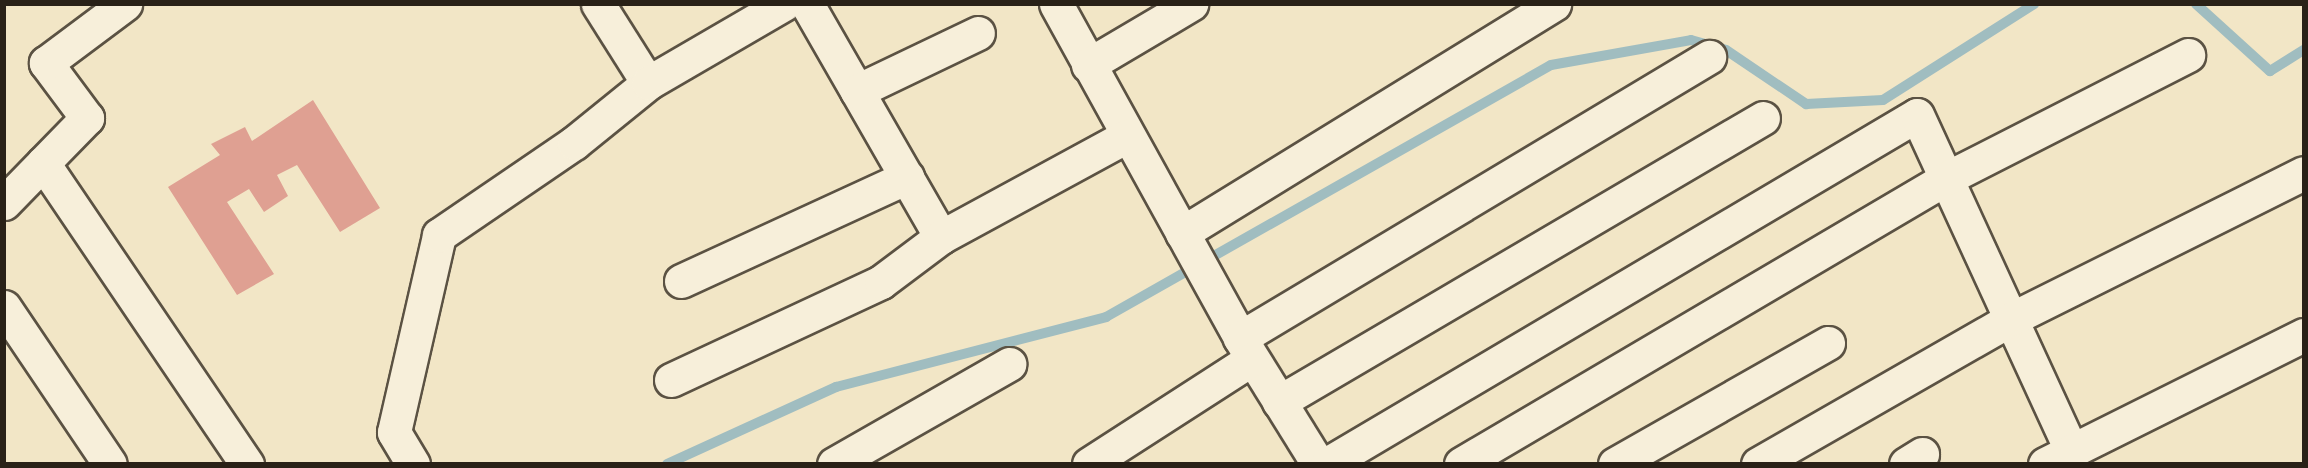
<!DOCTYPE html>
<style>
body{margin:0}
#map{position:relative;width:2308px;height:468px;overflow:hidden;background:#f2e6c6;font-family:"IM FELL Great Primer",serif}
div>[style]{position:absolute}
.stream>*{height:10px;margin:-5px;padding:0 5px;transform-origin:5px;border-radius:5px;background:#a0bdc0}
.building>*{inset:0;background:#dfa092}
.roads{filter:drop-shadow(2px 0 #5b5243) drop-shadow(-2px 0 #5b5243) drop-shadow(0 2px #5b5243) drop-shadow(0 -2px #5b5243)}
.minor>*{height:33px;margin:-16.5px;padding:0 16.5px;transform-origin:16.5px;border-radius:16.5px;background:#f7efda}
span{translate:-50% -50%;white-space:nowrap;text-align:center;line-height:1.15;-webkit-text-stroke:4.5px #f7efda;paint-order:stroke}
.frame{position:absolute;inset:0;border:6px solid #292117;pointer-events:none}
</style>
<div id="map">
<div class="stream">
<div style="left:2196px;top:4px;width:100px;rotate:42.2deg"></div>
<div style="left:2270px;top:71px;width:40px;rotate:-32deg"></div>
<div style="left:667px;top:464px;width:186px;rotate:-24.5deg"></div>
<div style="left:836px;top:387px;width:279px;rotate:-14.5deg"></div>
<div style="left:1106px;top:317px;width:511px;rotate:-29.52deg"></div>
<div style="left:1551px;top:65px;width:142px;rotate:-10.1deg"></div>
<div style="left:1691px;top:40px;width:36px;rotate:16deg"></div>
<div style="left:1726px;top:50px;width:97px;rotate:34deg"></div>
<div style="left:1806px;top:104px;width:77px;rotate:-3deg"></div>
<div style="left:1883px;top:100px;width:179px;rotate:-32.4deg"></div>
</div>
<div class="building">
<div style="clip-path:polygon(313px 100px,380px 208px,340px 232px,297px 165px,277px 175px,288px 196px,264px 212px,249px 189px,227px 202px,274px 274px,237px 295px,168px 187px,220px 155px,211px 144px,245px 127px,252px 141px)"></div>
</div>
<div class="roads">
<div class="minor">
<div style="left:598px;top:4px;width:93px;rotate:57.7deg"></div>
<div style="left:807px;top:4px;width:269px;rotate:60.1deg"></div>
<div style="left:1056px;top:4px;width:381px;rotate:61.1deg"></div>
<div style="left:1240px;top:338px;width:148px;rotate:58.2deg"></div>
<div style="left:1088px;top:65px;width:120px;rotate:-30.6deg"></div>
<div style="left:857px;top:91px;width:134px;rotate:-25.6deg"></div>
<div style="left:43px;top:163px;width:364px;rotate:55.9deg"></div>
<div style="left:4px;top:203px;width:119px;rotate:-45.7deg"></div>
<div style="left:87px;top:118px;width:69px;rotate:-126.7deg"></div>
<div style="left:46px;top:63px;width:99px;rotate:-36.8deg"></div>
<div style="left:1182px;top:233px;width:437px;rotate:-31.6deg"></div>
<div style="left:681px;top:281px;width:249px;rotate:-24.7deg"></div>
<div style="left:4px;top:307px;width:189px;rotate:56deg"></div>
<div style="left:1240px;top:338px;width:547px;rotate:-30.93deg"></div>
<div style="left:671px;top:380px;width:232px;rotate:-25deg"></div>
<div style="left:881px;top:282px;width:75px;rotate:-36.9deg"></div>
<div style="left:941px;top:237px;width:212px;rotate:-28.5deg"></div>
<div style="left:1279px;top:402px;width:561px;rotate:-30.4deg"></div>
<div style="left:413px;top:464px;width:37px;rotate:-121deg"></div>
<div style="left:394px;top:432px;width:202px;rotate:-77.1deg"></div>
<div style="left:439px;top:235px;width:163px;rotate:-34.3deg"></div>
<div style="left:574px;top:143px;width:95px;rotate:-39deg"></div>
<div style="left:648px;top:83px;width:157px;rotate:-30.2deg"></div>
<div style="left:834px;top:464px;width:202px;rotate:-29.7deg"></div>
<div style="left:1089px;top:464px;width:194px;rotate:-32.8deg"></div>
<div style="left:1327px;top:464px;width:685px;rotate:-30.61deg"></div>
<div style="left:1917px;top:115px;width:369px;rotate:65.3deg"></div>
<div style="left:1461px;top:464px;width:562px;rotate:-30.49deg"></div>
<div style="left:1945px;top:179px;width:273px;rotate:-27deg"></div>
<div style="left:1615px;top:464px;width:245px;rotate:-29.6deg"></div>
<div style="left:1758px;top:464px;width:292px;rotate:-29.8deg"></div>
<div style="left:2011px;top:319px;width:327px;rotate:-26.5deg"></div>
<div style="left:1906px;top:464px;width:19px;rotate:-32deg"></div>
<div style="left:2045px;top:464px;width:289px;rotate:-26.5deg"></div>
</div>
</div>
<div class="frame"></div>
</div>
